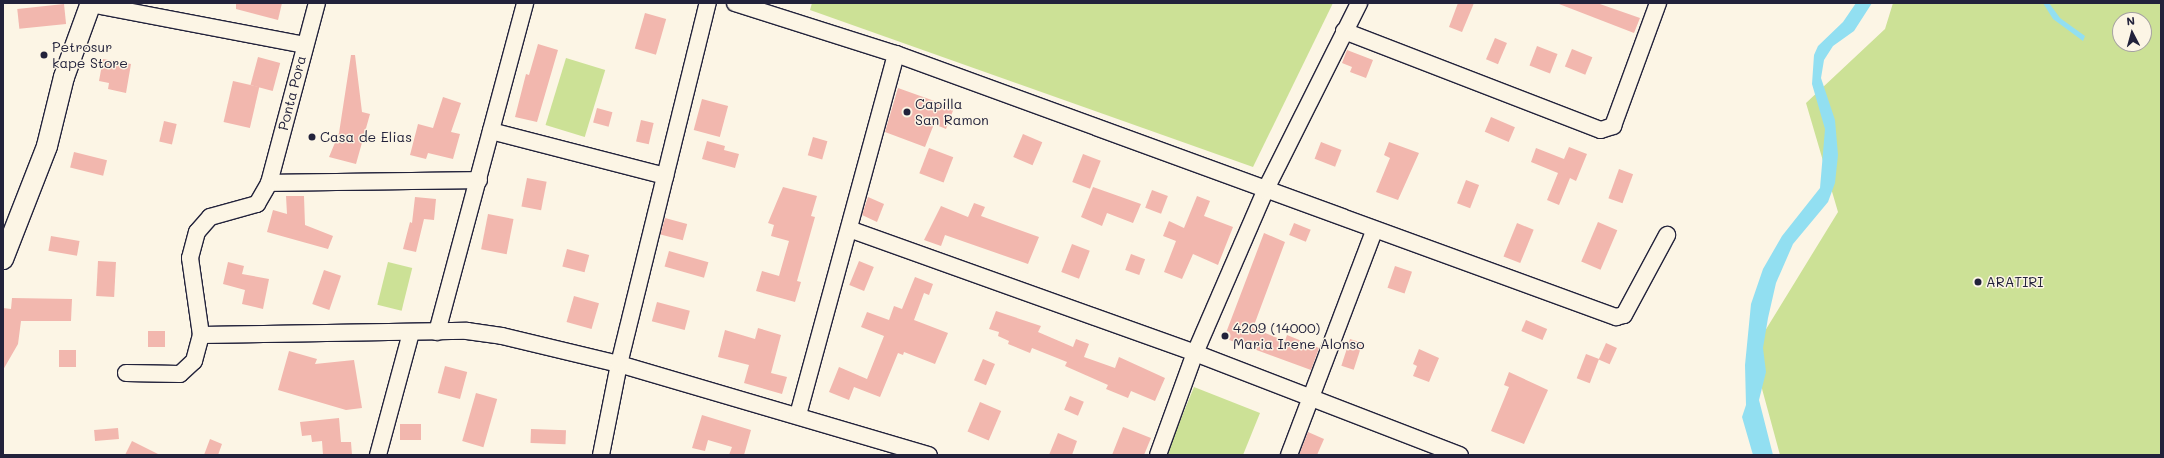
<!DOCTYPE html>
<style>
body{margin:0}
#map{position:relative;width:2164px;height:458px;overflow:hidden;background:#fcf5e5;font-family:Mali,sans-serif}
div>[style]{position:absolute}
.green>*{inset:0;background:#cce196;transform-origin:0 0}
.water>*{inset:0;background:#92dff1}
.building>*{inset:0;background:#f2b7ae;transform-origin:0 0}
.roads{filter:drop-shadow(1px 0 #22223b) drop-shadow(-1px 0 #22223b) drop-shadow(0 1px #22223b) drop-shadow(0 -1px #22223b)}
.minor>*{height:16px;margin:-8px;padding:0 8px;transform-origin:8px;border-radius:8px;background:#fcf5e5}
.tertiary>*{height:20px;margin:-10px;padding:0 10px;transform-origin:10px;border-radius:10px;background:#fcf5e5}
.dots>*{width:11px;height:11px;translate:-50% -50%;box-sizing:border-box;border:2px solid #fcf5e5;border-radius:50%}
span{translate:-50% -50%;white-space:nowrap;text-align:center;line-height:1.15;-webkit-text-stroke:3px #fcf5e5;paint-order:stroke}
.poi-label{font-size:14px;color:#22223b}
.left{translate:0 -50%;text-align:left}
.street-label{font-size:14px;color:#22223b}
.frame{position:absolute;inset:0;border:4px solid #22223b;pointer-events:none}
.north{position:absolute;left:2112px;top:12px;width:40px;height:40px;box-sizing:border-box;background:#fcf5e5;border:1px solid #a5a1a1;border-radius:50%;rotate:354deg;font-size:11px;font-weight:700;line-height:16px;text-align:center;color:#22223b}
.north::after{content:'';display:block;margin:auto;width:14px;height:18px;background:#22223b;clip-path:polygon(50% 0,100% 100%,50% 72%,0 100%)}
</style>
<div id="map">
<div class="green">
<div style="clip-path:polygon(812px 3px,1333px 3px,1253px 167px,810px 10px)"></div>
<div style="clip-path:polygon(evenodd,1893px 3px,2161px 3px,2161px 455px,1780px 455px,1752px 352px,1838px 212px,1806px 103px,1885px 29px,1893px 3px,2120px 20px,2144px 20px,2144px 44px,2120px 44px,2120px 20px)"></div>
<div style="left:566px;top:58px;width:41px;height:70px;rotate:17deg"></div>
<div style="left:388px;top:262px;width:25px;height:44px;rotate:14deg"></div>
<div style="clip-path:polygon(1194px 387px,1260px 413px,1243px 455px,1166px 455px)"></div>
</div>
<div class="water">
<div style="clip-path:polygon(1856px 3px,1872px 3px,1854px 31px,1833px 46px,1824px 60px,1821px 78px,1835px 120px,1838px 155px,1835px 183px,1828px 202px,1793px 244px,1776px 283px,1768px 318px,1763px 348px,1766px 372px,1759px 400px,1773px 455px,1753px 455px,1742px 417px,1746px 405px,1745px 365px,1751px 304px,1763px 269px,1782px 236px,1820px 188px,1825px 129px,1812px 84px,1814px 55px,1818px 46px,1843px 22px)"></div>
<div style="clip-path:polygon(2043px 3px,2049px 3px,2060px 18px,2085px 36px,2083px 41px,2053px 19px)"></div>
</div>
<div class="building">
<div style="clip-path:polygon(236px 3px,282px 3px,278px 20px,236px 9px)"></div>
<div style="clip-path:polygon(1458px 3px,1474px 3px,1462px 32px,1449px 27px)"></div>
<div style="clip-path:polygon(1597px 3px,1640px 18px,1634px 33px,1559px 4px)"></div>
<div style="left:64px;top:4px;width:20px;height:47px;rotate:84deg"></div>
<div style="left:645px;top:13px;width:22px;height:37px;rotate:16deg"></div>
<div style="left:1495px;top:38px;width:13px;height:23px;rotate:23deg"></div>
<div style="clip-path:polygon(538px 44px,558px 50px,537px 122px,515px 117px,526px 74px,529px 75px)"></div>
<div style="left:1537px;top:46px;width:22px;height:21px;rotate:21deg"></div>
<div style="left:1572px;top:49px;width:22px;height:19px;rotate:22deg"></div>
<div style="clip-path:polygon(1347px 50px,1373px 60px,1366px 78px,1350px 72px,1352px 67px,1342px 63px)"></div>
<div style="clip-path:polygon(351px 55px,355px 55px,362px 112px,370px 114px,356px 164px,329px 157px,339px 133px)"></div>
<div style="left:258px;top:57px;width:23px;height:29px;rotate:15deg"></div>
<div style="clip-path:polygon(103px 59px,131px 64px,126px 93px,108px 89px,109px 83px,99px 81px)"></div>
<div style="left:233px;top:81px;width:27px;height:42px;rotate:13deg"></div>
<div style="clip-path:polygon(898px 88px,954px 108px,946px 129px,934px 124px,925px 147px,885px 132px)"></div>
<div style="clip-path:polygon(443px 97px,461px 103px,451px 132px,460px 134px,453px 159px,428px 153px,426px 159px,410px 155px,418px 124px,433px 128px)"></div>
<div style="left:702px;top:99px;width:27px;height:32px;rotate:15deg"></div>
<div style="left:597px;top:108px;width:16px;height:15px;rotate:15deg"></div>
<div style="left:1491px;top:117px;width:26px;height:16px;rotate:23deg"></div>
<div style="left:641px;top:120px;width:13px;height:22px;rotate:13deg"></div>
<div style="left:164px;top:121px;width:13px;height:21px;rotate:13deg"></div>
<div style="left:1023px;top:134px;width:21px;height:25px;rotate:23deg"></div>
<div style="left:813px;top:137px;width:15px;height:19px;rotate:16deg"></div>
<div style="clip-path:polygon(707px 141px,725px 146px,724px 150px,739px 154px,735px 168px,702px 159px)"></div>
<div style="left:1321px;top:142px;width:22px;height:18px;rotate:21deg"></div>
<div style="clip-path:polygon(1389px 142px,1419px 153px,1398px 200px,1376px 192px,1390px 158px,1384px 155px)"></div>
<div style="clip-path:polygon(1569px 147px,1587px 154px,1576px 181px,1570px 178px,1559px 205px,1547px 200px,1558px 173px,1531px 162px,1536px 148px,1564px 159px)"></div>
<div style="left:929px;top:148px;width:26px;height:27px;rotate:21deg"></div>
<div style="left:74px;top:152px;width:34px;height:16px;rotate:14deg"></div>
<div style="left:1083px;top:154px;width:19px;height:30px;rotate:21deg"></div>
<div style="left:1619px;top:169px;width:15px;height:31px;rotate:20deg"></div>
<div style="left:527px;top:178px;width:20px;height:29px;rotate:11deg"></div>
<div style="left:1466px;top:180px;width:14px;height:25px;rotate:21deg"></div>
<div style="clip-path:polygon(783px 187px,817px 196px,811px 216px,815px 217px,797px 281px,801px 282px,795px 302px,756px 291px,762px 271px,779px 276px,789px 241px,771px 236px,774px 225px,768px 223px)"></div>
<div style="clip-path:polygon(1093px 187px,1141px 204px,1133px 223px,1107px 213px,1102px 226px,1081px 217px)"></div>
<div style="left:1152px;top:190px;width:17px;height:19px;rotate:21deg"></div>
<div style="clip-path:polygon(286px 196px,304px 196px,305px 225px,333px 236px,328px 249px,267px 232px,273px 210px,287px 214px)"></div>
<div style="clip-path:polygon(1197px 196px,1210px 201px,1204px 216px,1233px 227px,1218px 265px,1193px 254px,1182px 279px,1164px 272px,1176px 241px,1163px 236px,1169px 221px,1184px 228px)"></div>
<div style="clip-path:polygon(415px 197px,436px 199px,434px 220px,424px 219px,416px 252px,403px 249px,410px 222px,412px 223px)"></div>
<div style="clip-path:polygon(868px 197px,884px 204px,877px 222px,862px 215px)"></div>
<div style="clip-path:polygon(974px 203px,985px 207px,981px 216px,1039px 237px,1028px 264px,945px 235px,941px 246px,924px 240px,941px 206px,968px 217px)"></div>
<div style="left:488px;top:214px;width:26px;height:36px;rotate:11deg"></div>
<div style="left:665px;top:218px;width:23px;height:17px;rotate:15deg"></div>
<div style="left:1598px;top:222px;width:21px;height:43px;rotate:23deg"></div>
<div style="left:1294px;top:223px;width:18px;height:13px;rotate:22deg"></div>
<div style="left:1517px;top:223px;width:18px;height:36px;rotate:22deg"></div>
<div style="clip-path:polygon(1264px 233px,1285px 242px,1253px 328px,1285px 341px,1287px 335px,1319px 348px,1311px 370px,1224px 338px)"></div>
<div style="left:51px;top:236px;width:29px;height:15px;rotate:10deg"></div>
<div style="left:1072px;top:244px;width:19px;height:30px;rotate:21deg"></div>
<div style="left:567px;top:249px;width:23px;height:18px;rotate:15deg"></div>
<div style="left:669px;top:251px;width:41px;height:16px;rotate:16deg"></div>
<div style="left:1131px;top:254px;width:15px;height:17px;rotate:20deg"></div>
<div style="left:98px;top:261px;width:18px;height:35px;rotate:3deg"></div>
<div style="left:859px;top:261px;width:16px;height:26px;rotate:22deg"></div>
<div style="clip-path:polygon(228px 262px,244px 266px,242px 274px,269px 279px,263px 309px,242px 304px,245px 290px,223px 284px)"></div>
<div style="left:1395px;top:266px;width:18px;height:23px;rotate:19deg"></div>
<div style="left:324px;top:270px;width:18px;height:36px;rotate:19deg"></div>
<div style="clip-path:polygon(915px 277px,933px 284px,929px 295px,924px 293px,914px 320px,948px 333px,935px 364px,904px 352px,903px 355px,898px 353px,880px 397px,854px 387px,849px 400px,829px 392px,839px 367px,867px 379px,884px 336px,861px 327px,867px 312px,889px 320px,894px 306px,902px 309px)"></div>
<div style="left:574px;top:296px;width:26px;height:27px;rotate:16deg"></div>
<div style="clip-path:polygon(12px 298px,72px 299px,71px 321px,21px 321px,18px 344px,3px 370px,3px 308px,11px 309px)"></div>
<div style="left:657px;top:302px;width:34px;height:20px;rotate:15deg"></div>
<div style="clip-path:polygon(996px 311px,1041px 326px,1038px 332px,1073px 347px,1076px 339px,1089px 344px,1084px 357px,1115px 368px,1119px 357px,1165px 378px,1155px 401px,1131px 391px,1128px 398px,1106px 389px,1108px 385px,1065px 366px,1067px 362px,1032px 348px,1030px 353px,1008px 344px,1009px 341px,998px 336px,999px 332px,989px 329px)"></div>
<div style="left:1526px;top:320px;width:23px;height:12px;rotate:23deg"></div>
<div style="clip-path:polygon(758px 328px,781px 335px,771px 373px,787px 377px,782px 394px,744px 383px,749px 365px,718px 357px,725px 330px,755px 339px)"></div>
<div style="left:148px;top:331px;width:17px;height:16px"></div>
<div style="left:1350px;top:339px;width:13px;height:28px;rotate:18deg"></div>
<div style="left:1606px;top:343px;width:12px;height:18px;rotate:24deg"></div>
<div style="clip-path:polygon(1419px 349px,1439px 358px,1429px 382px,1413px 376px,1417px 366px,1413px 364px)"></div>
<div style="left:59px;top:350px;width:17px;height:17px"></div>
<div style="clip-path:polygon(289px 351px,317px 359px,315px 364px,354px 360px,362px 408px,346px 410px,278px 390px)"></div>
<div style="left:1586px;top:354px;width:14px;height:26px;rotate:21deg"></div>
<div style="left:983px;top:359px;width:13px;height:23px;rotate:23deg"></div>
<div style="left:445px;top:366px;width:23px;height:28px;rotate:15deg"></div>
<div style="clip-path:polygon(1509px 372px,1548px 390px,1524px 444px,1491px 431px,1509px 387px,1504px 385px)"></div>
<div style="left:476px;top:393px;width:22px;height:50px;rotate:16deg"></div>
<div style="left:1070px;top:396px;width:15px;height:15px;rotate:23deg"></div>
<div style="left:980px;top:402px;width:23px;height:32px;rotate:23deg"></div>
<div style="clip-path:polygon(702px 415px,751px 430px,744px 455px,729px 455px,732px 447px,708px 440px,705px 451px,692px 448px)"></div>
<div style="clip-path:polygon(339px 418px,341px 442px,351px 442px,352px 455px,323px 455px,322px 441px,312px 442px,311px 435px,302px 436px,300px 422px)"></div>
<div style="left:400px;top:424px;width:21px;height:16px"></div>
<div style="clip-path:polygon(1123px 427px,1151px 438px,1144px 455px,1112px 455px)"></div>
<div style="left:118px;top:428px;width:11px;height:24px;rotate:85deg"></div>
<div style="left:531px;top:429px;width:35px;height:14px;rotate:2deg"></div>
<div style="clip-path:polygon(1308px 432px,1324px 439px,1317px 455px,1299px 455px)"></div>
<div style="clip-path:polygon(1058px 433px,1077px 441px,1072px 455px,1049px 455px)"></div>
<div style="clip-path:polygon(210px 439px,222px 444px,218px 455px,204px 455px)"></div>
<div style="clip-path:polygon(132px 441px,160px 455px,125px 455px)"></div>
</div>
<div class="roads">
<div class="minor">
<div style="left:735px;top:3px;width:169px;rotate:17.6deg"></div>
<div style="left:896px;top:54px;width:767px;rotate:20.07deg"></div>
<div style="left:1616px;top:317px;width:8px;rotate:-14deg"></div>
<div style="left:1624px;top:315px;width:91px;rotate:-61.7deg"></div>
<div style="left:90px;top:4px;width:218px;rotate:10.8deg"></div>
<div style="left:1344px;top:31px;width:275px;rotate:21.1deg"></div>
<div style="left:1601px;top:130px;width:13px;rotate:-18deg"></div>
<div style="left:1613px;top:126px;width:131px;rotate:-69.9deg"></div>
<div style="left:491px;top:131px;width:180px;rotate:14.5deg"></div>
<div style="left:269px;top:183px;width:210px;rotate:-0.8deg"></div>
<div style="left:849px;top:229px;width:368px;rotate:19.7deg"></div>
<div style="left:1195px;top:353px;width:284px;rotate:21.1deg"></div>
<div style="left:437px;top:332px;width:341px;rotate:-75deg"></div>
<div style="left:201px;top:335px;width:266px;rotate:-0.9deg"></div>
<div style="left:467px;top:331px;width:35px;rotate:8deg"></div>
<div style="left:502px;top:336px;width:120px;rotate:13.5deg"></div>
<div style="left:619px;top:364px;width:323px;rotate:16.4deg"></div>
<div style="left:126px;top:373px;width:54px;rotate:1.1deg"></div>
<div style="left:180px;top:374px;width:19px;rotate:-43deg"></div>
<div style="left:194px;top:361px;width:27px;rotate:-75deg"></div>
<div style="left:201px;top:335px;width:78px;rotate:-98.1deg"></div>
<div style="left:190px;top:258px;width:27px;rotate:-75deg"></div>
<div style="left:197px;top:232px;width:20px;rotate:-49deg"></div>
<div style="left:210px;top:217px;width:49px;rotate:-15.5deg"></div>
<div style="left:257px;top:204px;width:24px;rotate:-60deg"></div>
<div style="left:269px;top:183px;width:186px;rotate:-75.1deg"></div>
<div style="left:798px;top:415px;width:374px;rotate:-74.8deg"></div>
<div style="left:378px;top:455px;width:126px;rotate:-74.9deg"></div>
<div style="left:601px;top:455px;width:93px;rotate:-78.8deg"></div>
<div style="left:619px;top:364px;width:372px;rotate:-76.2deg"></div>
<div style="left:1158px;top:455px;width:109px;rotate:-70.1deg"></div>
<div style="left:1195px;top:353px;width:176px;rotate:-66.6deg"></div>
<div style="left:1265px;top:191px;width:210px;rotate:-63.4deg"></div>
<div style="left:1289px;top:455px;width:240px;rotate:-69.2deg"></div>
</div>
<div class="tertiary">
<div style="left:3px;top:259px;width:121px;rotate:-68.7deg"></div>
<div style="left:47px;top:146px;width:71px;rotate:-76.2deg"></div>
<div style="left:64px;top:77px;width:79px;rotate:-70deg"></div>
</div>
</div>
<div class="dots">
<div style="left:44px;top:55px;background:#22223b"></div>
<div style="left:907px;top:112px;background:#22223b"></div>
<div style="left:312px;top:137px;background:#22223b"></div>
<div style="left:1978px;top:282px;background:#22223b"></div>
<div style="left:1225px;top:336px;background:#22223b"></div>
</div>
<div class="poi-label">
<span class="left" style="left:52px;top:55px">Petrosur<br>kape Store</span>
<span class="left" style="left:915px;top:112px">Capilla<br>San Ramon</span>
<span class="left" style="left:320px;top:137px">Casa de Elias</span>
<span class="left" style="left:1986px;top:282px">ARATIRI</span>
<span class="left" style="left:1233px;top:336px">4209 (14000)<br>Maria Irene Alonso</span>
</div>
<div class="street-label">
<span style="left:292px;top:93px;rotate:-76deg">Ponta Pora</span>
</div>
<div class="frame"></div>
<div class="north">N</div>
</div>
